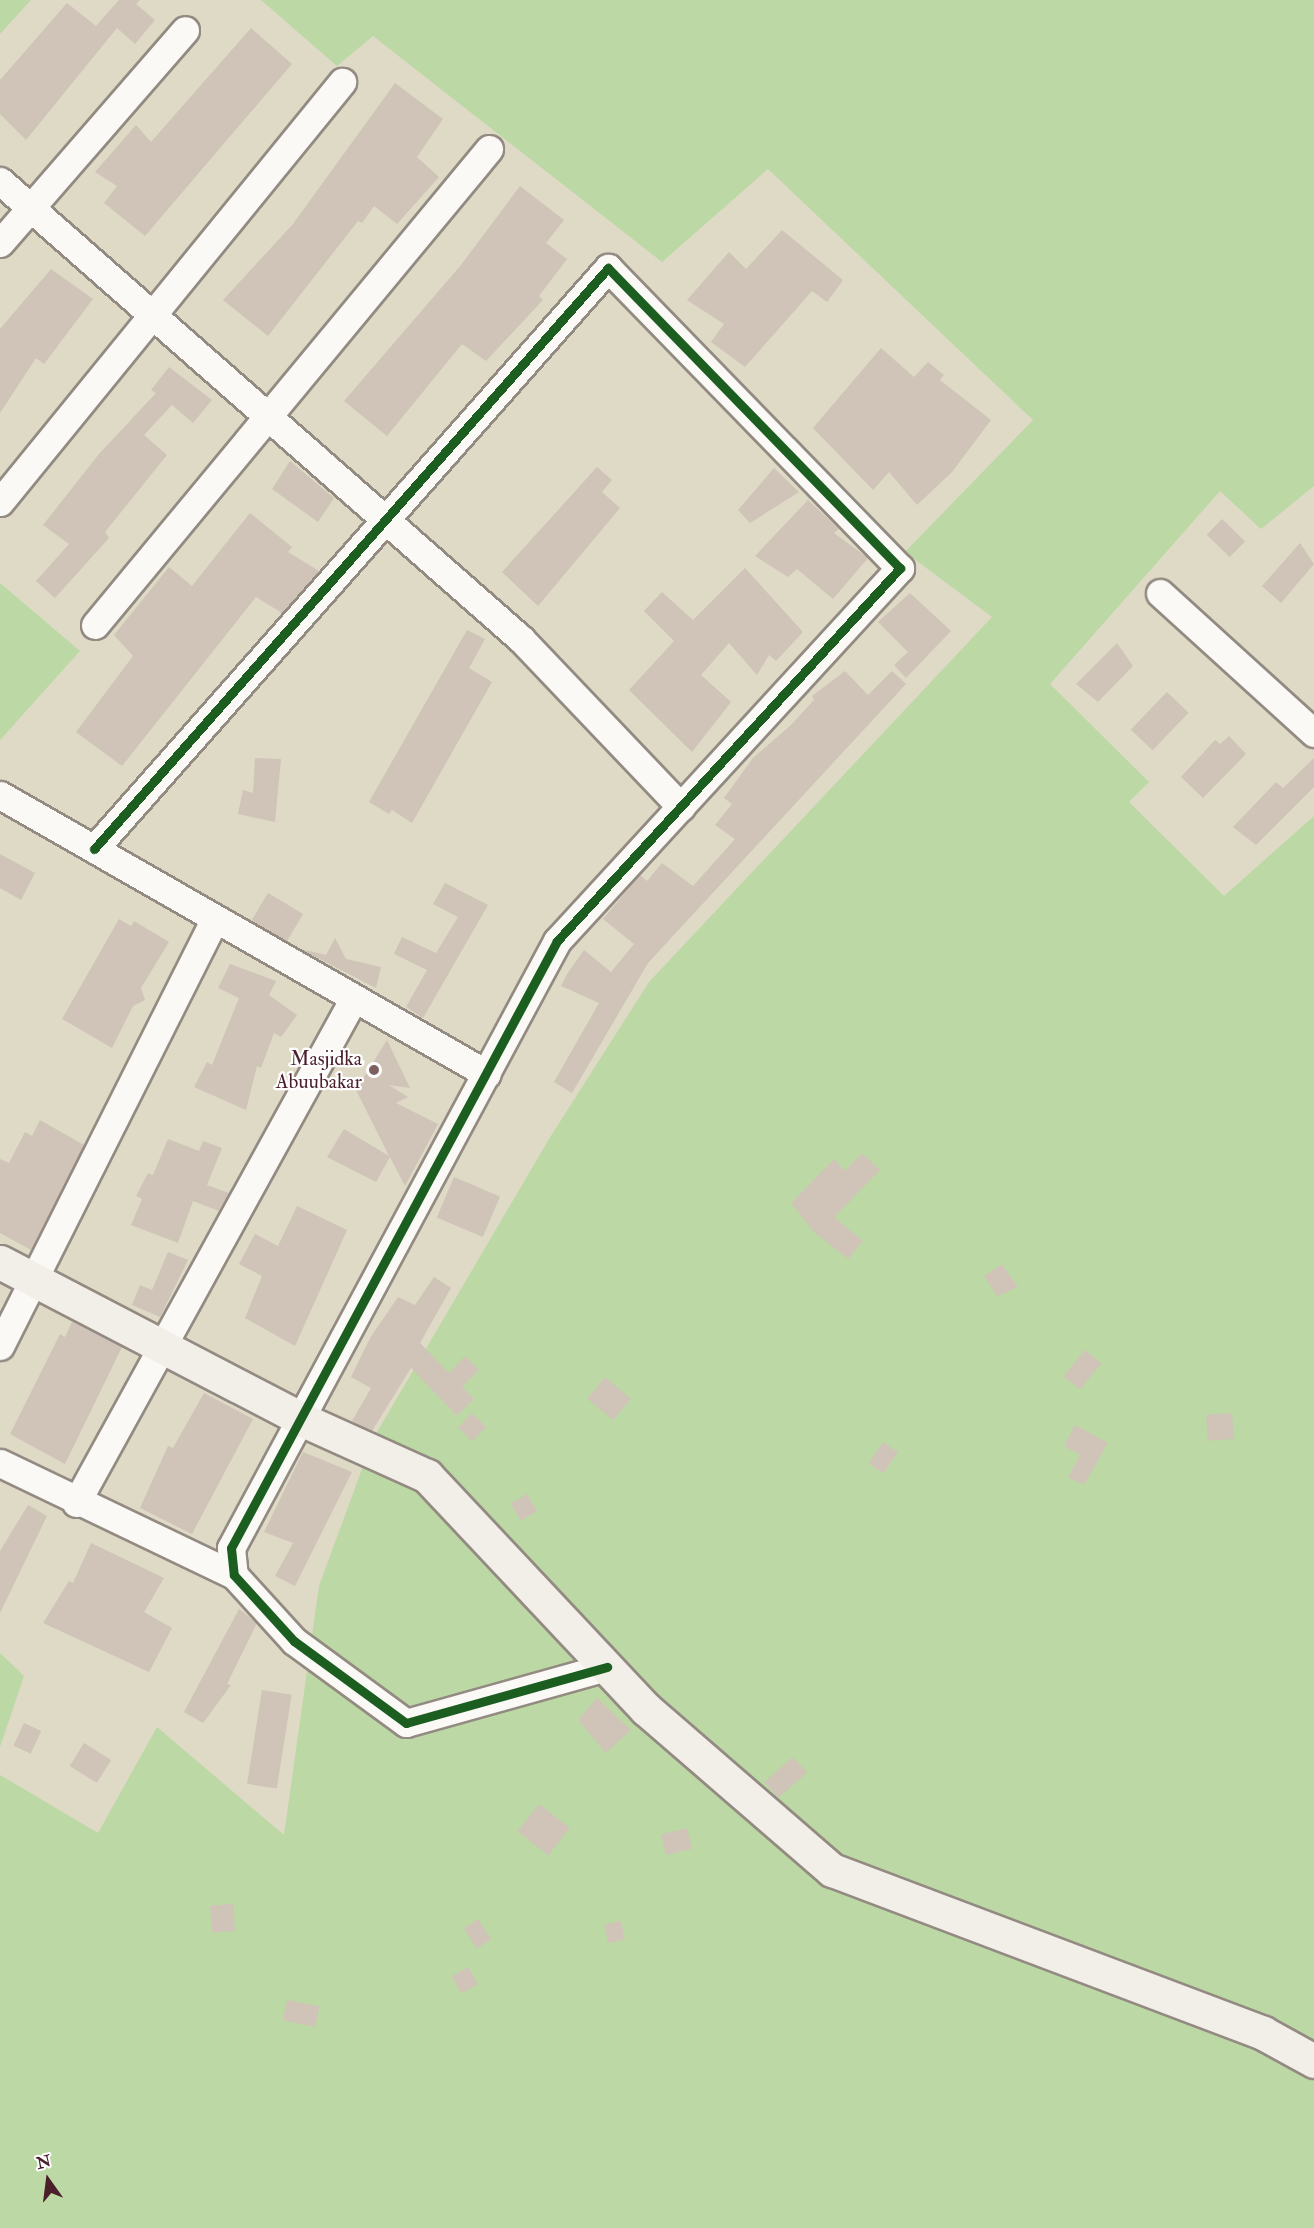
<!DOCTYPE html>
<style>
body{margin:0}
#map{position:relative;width:1314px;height:2228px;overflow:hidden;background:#dedac6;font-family:"IM FELL Double Pica",serif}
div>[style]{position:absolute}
.green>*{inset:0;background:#bcd8a4}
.building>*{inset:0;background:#cfc4b7;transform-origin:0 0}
.roads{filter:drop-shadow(2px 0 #938a82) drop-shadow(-2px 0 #938a82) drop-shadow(0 2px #938a82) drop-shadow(0 -2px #938a82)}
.street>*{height:27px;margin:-13.5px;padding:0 13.5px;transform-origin:13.5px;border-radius:13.5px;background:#faf9f6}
.secondary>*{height:33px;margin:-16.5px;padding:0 16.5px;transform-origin:16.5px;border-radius:16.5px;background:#f2efe8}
.cycleway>*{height:9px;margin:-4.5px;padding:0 4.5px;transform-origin:4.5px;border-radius:4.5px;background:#1b5e20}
.dots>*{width:16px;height:16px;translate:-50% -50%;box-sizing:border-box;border:3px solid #fff;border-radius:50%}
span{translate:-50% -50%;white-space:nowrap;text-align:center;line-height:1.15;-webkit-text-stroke:4.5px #fff;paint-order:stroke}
.poi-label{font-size:20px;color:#4a1f2b}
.right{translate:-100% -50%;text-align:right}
.north{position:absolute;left:18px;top:2150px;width:60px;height:60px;-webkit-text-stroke:4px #fff;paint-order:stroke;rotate:346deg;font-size:16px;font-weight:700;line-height:24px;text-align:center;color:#4a1f2b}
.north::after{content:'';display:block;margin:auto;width:21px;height:27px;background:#4a1f2b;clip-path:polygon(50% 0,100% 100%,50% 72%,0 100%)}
</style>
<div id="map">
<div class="green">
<div style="clip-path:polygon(0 0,31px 0,0 34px)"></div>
<div style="clip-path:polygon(261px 0,1314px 0,1314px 486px,1261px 529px,1220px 491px,1050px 684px,1149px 782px,1129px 802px,1224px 896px,1314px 816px,1314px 2228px,0 2228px,0 1775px,98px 1833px,157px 1727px,284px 1835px,319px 1586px,373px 1439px,549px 1139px,649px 982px,992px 617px,905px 552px,1033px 420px,768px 169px,662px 262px,373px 36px,337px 66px)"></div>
<div style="clip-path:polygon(0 583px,80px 651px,0 740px)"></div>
<div style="clip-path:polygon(0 1653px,24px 1676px,0 1747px)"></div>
</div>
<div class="building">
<div style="clip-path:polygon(119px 0,140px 0,136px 4px,155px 20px,135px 44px,117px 28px,26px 140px,0 114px,0 80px,67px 3px,96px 26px)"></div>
<div style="clip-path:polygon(251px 28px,292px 64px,145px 236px,104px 203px,117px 186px,95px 172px,136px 125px,151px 142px)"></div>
<div style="clip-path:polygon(395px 83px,443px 119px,417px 157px,439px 177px,397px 224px,374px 206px,362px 223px,358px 221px,268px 336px,223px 300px,293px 224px)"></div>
<div style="clip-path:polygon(520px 186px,564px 220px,546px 243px,567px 259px,539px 296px,543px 300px,486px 361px,462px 344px,387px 436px,344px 401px,461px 265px)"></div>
<div style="clip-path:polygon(782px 230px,843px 280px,827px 302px,812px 291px,745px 367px,711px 342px,724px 324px,687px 300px,729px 252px,746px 269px)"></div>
<div style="clip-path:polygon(51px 269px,93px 299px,44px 364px,36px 358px,0 413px,0 329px)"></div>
<div style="clip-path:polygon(881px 348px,914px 377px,928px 362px,944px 375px,940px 380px,991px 420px,952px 472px,917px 505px,889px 472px,873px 490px,813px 428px)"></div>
<div style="clip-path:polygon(169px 367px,212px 400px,193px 423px,172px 405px,144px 435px,167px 455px,105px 532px,109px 538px,55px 598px,36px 581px,69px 544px,43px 525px,99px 454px,156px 393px,151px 390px)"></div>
<div style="clip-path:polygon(290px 461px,334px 498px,318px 522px,272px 489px)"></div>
<div style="clip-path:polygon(597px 467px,612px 480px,602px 492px,620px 508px,538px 606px,502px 572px)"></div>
<div style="clip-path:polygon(774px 468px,799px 492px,750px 523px,738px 510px)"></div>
<div style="clip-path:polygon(808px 500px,839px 529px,834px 533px,868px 558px,833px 599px,797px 569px,788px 577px,755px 556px)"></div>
<div style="clip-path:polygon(250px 513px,292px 547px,288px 552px,319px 571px,282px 613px,256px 597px,122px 766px,76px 732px,133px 656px,114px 635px,169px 567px,192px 586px)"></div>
<div style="left:1222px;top:519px;width:32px;height:22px;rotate:44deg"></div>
<div style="clip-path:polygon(1300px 543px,1314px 564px,1281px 603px,1262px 586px)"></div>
<div style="clip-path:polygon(745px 568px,803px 632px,776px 661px,769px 655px,757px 675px,729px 643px,701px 675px,731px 702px,692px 752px,629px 690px,674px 641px,644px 611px,662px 592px,693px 620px)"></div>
<div style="clip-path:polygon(910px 593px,951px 631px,906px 678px,894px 665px,908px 652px,878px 622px)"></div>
<div style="clip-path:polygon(467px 630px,485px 639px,469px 668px,492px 682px,412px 823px,392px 810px,389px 814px,369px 802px)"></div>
<div style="clip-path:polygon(1117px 643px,1133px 666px,1098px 702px,1076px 684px)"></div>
<div style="clip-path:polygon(845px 671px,868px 695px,892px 671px,906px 684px,648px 963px,572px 1093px,554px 1082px,599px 1003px,561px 986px,567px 974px,584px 950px,611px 972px,634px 944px,603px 919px,640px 875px,647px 881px,662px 863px,693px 886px,735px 839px,715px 825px,732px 804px,724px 798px,753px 758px,791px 725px,814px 700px,812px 696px)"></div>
<div style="left:1167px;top:692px;width:30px;height:52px;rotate:44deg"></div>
<div style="clip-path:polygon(1229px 736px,1246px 754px,1203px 798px,1181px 777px,1215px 740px,1220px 744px)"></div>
<div style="clip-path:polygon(255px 758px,281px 759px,275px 822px,238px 814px,243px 790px,253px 793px)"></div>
<div style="clip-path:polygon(1314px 758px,1314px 787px,1256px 845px,1233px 827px,1276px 782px,1283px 788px)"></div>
<div style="clip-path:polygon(0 854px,35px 873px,21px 900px,0 888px)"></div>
<div style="clip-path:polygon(445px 883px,488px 905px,423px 1018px,406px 1007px,427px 970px,394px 954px,402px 937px,436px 953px,458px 917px,433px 904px)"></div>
<div style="left:268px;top:893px;width:41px;height:32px;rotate:31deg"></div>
<div style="clip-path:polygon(119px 919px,131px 926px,134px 921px,169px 942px,141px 988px,145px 1000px,133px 1006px,112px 1048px,62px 1019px)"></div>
<div style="clip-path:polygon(335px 938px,346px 959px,381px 967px,376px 988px,300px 949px,326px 955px)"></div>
<div style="clip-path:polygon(230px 964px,276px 981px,269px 995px,297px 1015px,281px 1037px,274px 1033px,261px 1068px,257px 1066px,246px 1110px,194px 1087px,207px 1062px,212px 1065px,239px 998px,218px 988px)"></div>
<div style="clip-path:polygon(387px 1040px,410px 1088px,389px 1085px,408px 1097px,396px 1103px,438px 1124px,405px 1186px,390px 1157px,376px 1182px,327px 1157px,344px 1129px,389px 1156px,356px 1090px)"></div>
<div style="clip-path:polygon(40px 1120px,84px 1145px,31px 1250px,0 1233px,0 1159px,9px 1163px,25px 1132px,32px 1136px)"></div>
<div style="clip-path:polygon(168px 1139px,199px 1151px,203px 1141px,222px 1148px,207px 1185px,229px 1193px,219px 1211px,193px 1201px,178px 1243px,131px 1225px,142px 1199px,136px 1196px,148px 1173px,153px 1175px)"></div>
<div style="clip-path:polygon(862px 1153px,880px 1170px,834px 1217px,863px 1241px,848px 1259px,815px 1233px,791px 1203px,834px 1159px,845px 1171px)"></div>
<div style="left:454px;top:1177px;width:50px;height:44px;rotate:23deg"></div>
<div style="clip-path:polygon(297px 1206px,347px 1230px,295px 1346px,245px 1318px,262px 1276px,239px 1264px,255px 1234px,278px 1246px)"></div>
<div style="clip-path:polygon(168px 1252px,188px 1260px,160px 1317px,132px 1305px,140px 1285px,152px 1290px)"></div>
<div style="clip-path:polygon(1002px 1264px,1018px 1287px,997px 1296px,984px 1276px)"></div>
<div style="clip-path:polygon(434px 1277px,451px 1288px,420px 1343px,449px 1373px,465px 1356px,479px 1370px,462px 1387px,474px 1399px,457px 1416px,411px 1368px,372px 1431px,352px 1421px,371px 1388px,351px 1377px,370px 1338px,398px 1297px,415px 1305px)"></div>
<div style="clip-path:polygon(72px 1322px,122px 1347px,65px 1464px,10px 1434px,60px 1334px,65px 1337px)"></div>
<div style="left:1085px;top:1350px;width:21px;height:34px;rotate:39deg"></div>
<div style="left:605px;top:1377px;width:34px;height:28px;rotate:40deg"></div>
<div style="clip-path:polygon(204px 1393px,253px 1419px,192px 1534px,140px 1508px,168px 1446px,173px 1448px)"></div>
<div style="left:472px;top:1413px;width:20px;height:20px;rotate:45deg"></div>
<div style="left:1232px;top:1413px;width:26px;height:26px;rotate:86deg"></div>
<div style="clip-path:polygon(1075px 1425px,1108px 1443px,1084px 1485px,1068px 1477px,1080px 1455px,1064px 1446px)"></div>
<div style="left:883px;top:1442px;width:18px;height:26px;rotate:34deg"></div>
<div style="clip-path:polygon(303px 1452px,352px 1472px,295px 1586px,275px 1576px,293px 1543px,264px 1532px)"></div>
<div style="left:527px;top:1494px;width:20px;height:19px;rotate:60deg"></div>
<div style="clip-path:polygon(28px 1505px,47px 1516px,0 1613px,0 1551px)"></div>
<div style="clip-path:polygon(91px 1543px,164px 1578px,144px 1612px,172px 1628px,149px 1672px,43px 1623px,69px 1581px,73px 1583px)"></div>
<div style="clip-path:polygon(239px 1609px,257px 1623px,227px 1684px,231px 1685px,203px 1723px,184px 1712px)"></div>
<div style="left:262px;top:1690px;width:30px;height:95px;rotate:9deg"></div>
<div style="clip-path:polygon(597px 1698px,631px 1730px,606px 1753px,578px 1720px)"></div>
<div style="left:24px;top:1723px;width:19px;height:25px;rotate:25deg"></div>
<div style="left:84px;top:1743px;width:32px;height:27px;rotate:32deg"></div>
<div style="left:793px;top:1757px;width:21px;height:38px;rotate:49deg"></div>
<div style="left:539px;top:1804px;width:39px;height:35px;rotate:38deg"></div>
<div style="left:687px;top:1828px;width:21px;height:27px;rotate:76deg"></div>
<div style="left:233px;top:1904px;width:27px;height:23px;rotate:86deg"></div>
<div style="left:478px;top:1919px;width:24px;height:17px;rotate:57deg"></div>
<div style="left:621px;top:1921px;width:19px;height:17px;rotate:78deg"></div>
<div style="left:468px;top:1967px;width:20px;height:19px;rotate:60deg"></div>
<div style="left:287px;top:2000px;width:33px;height:21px;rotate:11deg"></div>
</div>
<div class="roads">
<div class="street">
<div style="left:0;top:181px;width:694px;rotate:41.32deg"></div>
<div style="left:521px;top:639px;width:232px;rotate:46.4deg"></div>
<div style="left:0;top:243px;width:282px;rotate:-49deg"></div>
<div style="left:0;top:502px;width:542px;rotate:-50.84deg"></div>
<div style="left:1160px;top:593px;width:208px;rotate:42.3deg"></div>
<div style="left:95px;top:625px;width:618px;rotate:-50.38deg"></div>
<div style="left:0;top:795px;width:561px;rotate:29.81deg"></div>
<div style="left:94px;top:849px;width:776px;rotate:-48.5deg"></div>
<div style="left:608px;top:268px;width:419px;rotate:45.8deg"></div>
<div style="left:900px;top:568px;width:507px;rotate:132.6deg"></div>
<div style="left:557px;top:941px;width:689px;rotate:118.24deg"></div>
<div style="left:231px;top:1548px;width:27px;rotate:84deg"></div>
<div style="left:234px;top:1575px;width:89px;rotate:47.7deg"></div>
<div style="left:294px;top:1641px;width:139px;rotate:36.2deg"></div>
<div style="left:406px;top:1723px;width:209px;rotate:-15.6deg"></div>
<div style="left:0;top:1346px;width:478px;rotate:-63.3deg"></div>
<div style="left:0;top:1463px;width:259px;rotate:25.6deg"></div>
<div style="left:76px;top:1503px;width:576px;rotate:-61.17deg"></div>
</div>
<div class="secondary">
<div style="left:0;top:1262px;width:342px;rotate:27.5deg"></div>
<div style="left:303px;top:1420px;width:136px;rotate:24.3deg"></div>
<div style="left:427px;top:1476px;width:320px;rotate:46.8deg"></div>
<div style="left:646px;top:1709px;width:246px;rotate:40.9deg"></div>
<div style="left:832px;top:1870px;width:461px;rotate:20.7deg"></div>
<div style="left:1263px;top:2033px;width:58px;rotate:28.8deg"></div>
</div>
</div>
<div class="cycleway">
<div style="left:94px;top:849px;width:776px;rotate:-48.5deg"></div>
<div style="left:608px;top:268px;width:419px;rotate:45.8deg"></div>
<div style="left:900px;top:568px;width:507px;rotate:132.6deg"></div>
<div style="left:557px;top:941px;width:689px;rotate:118.24deg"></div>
<div style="left:231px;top:1548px;width:27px;rotate:84deg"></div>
<div style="left:234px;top:1575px;width:89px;rotate:47.7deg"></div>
<div style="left:294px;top:1641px;width:139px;rotate:36.2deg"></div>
<div style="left:406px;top:1723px;width:209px;rotate:-15.6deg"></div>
</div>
<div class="dots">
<div style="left:374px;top:1070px;background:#7e6061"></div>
</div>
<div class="poi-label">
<span class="right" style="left:362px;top:1070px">Masjidka<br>Abuubakar</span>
</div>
<div class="north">N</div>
</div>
